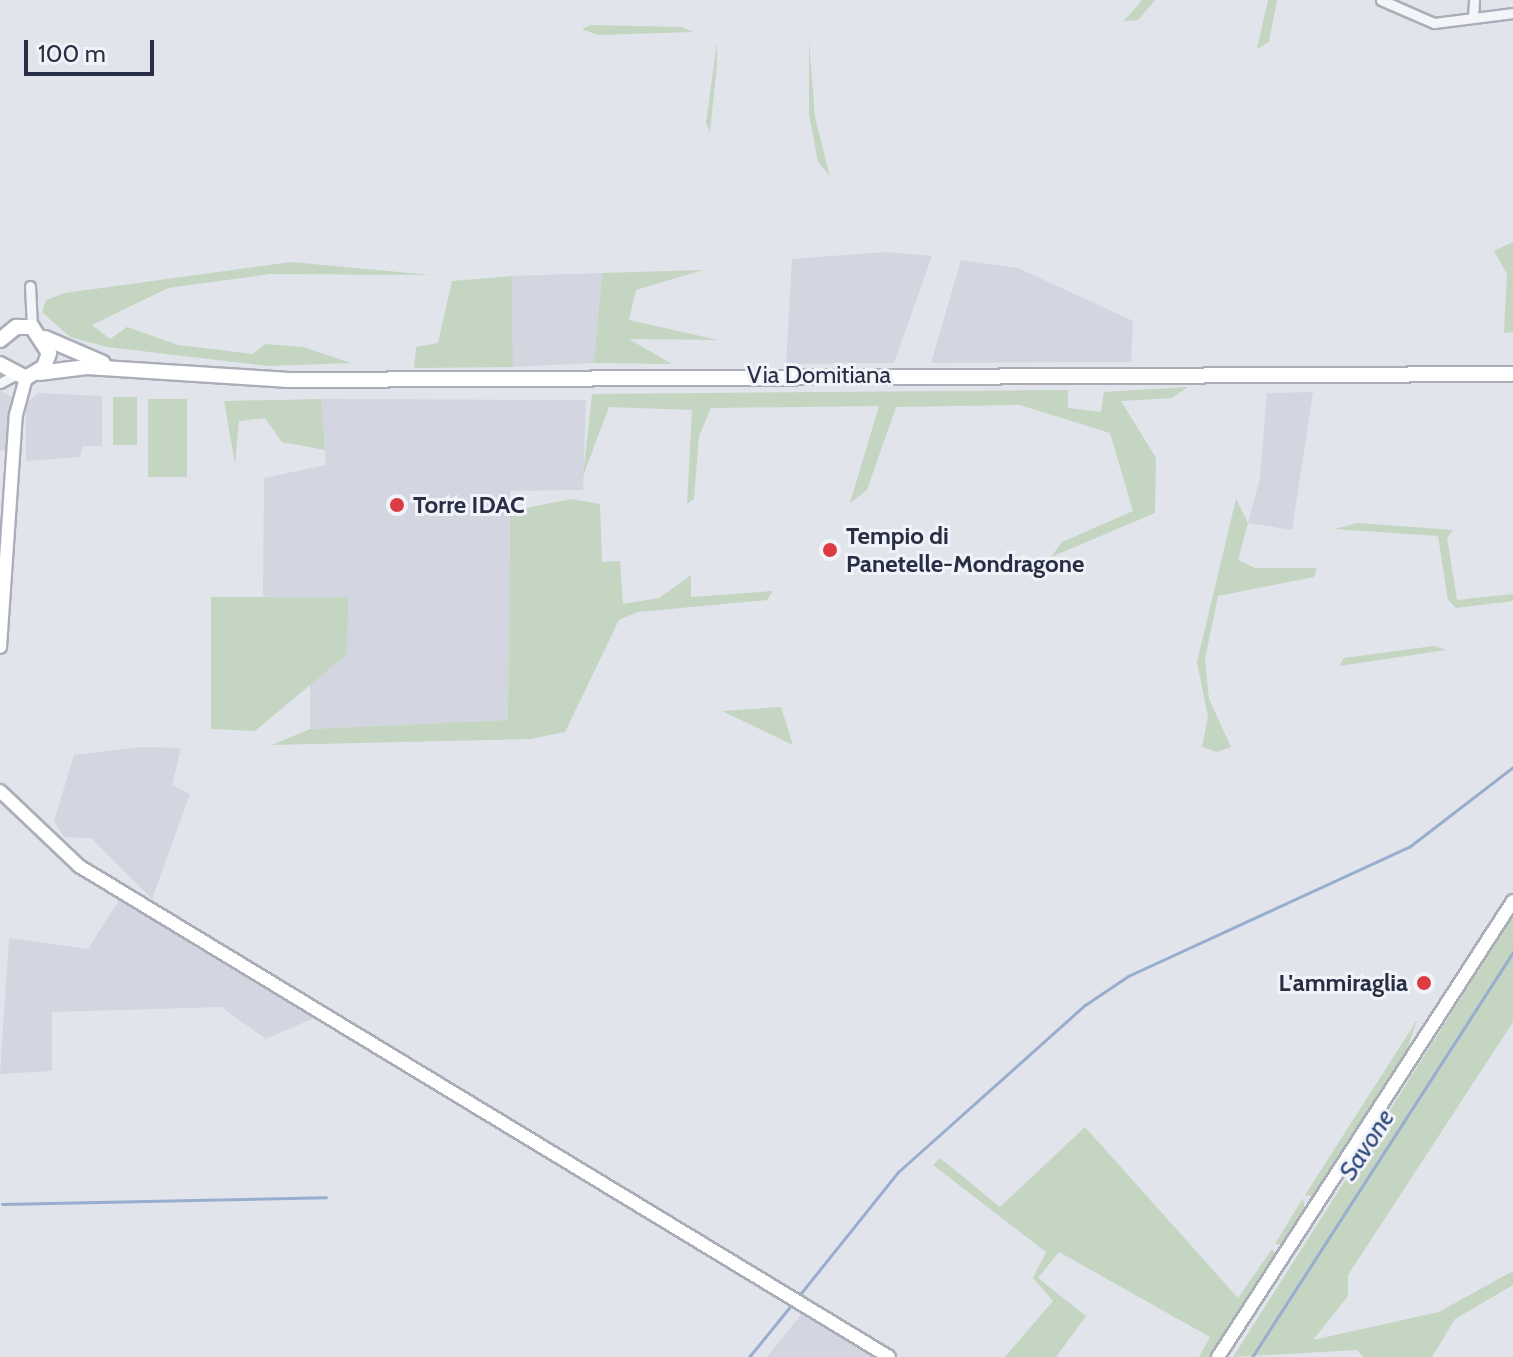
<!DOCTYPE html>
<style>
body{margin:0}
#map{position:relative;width:1513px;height:1357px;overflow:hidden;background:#e1e4eb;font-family:Cabin,sans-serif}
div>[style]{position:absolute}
.built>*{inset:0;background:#d3d6e0}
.green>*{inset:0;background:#c4d5c1;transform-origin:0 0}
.stream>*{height:3px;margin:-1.5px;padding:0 1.5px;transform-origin:1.5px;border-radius:1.5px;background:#99adce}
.roads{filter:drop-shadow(2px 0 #aaaeb9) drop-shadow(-2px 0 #aaaeb9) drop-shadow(0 2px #aaaeb9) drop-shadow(0 -2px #aaaeb9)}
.street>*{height:9px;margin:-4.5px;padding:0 4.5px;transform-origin:4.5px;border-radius:4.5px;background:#f4f5f9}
.secondary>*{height:12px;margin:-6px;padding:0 6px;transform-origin:6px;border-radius:6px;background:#fff}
.primary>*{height:14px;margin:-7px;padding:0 7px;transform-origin:7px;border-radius:7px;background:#fff}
.dots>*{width:22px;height:22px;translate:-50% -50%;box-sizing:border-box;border:4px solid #f1f3f8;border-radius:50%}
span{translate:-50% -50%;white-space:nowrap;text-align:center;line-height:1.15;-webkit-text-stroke:6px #f1f3f8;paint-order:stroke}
.street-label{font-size:24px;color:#282f44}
.poi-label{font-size:24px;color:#282f44;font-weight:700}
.left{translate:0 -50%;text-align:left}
.right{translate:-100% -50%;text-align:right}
.water-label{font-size:26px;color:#2e487c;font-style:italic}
.scale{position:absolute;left:24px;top:40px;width:130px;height:36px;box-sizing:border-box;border:4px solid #282f44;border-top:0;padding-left:10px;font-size:24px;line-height:28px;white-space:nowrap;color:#282f44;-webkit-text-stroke:6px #f1f3f8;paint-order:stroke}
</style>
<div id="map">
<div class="built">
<div style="clip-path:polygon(885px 252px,932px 256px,894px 363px,786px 364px,792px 259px)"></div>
<div style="clip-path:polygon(961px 260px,1018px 268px,1133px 321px,1131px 362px,931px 363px)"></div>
<div style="clip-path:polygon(602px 273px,594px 363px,513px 367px,512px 276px)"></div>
<div style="clip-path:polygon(0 390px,12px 398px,9px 451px,0 450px)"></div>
<div style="clip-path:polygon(1313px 392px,1292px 530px,1248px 523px,1260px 478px,1267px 393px)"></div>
<div style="clip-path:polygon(38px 393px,102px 396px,102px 446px,83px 446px,80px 457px,26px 461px,26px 404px)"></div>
<div style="clip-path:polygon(321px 399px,586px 400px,583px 490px,510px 491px,508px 720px,310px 729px,310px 684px,347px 654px,263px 595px,264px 478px,326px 465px)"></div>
<div style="clip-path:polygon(142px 747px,181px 748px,172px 785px,190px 794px,152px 899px,91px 838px,64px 837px,54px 821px,74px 755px)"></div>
<div style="clip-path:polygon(119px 900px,316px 1017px,266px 1039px,221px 1007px,52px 1012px,52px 1071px,0 1074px,9px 938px,88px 949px)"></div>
<div style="clip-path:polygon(803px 1312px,880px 1357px,767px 1357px)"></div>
</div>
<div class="green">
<div style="clip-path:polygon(1142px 0,1155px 0,1138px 20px,1124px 21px)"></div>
<div style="clip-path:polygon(1268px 0,1277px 0,1269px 42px,1257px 49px)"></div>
<div style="clip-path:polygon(591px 25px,682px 27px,693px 32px,598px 35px,582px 29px)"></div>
<div style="clip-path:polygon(809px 40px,815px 117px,830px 176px,818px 162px,809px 114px)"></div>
<div style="clip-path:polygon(717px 42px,717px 65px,710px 132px,706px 123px)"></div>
<div style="clip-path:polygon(1513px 242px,1513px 332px,1504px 333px,1507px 274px,1494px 251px)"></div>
<div style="clip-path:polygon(291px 262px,431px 275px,270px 274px,168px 288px,92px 325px,110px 339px,127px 327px,178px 345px,253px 354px,265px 344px,303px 347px,351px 363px,268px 366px,107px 347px,70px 337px,42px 312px,46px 300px,65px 293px)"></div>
<div style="clip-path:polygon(703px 270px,636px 290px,629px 320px,718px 340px,629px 339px,672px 364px,594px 363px,602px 273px)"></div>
<div style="clip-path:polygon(512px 276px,513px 367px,414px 368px,416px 347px,438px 343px,452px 281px)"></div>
<div style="clip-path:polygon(1188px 387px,1172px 398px,1121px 401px,1156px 458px,1155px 513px,1051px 557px,1062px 542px,1133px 511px,1110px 433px,1020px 405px,896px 407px,867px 490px,850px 503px,879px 406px,711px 408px,699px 436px,694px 499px,687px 504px,692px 410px,609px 407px,583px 476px,592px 394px,1068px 390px,1068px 408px,1101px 412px,1104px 392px)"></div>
<div style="left:113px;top:397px;width:24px;height:48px"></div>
<div style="left:148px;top:399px;width:39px;height:78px"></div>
<div style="clip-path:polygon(321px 399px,325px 450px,282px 442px,265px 418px,239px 421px,235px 464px,224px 401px)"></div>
<div style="clip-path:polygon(572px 499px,600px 504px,602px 562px,620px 561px,623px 604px,659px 598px,691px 575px,691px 597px,773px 591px,767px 600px,638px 612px,619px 620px,565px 732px,530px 739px,272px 745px,310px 729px,508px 720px,510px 511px)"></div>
<div style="clip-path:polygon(1236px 499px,1248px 523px,1238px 560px,1255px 568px,1317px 568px,1314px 577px,1218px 596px,1205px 659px,1209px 699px,1231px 747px,1217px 752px,1202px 747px,1208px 717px,1197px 662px)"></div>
<div style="clip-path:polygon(1358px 523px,1453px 530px,1447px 538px,1457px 600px,1513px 594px,1513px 601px,1456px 608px,1448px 600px,1438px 536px,1334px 529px)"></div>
<div style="clip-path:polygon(211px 597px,348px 597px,347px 654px,255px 731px,211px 729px)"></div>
<div style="clip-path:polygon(1434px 646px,1446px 650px,1339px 666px,1344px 658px)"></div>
<div style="clip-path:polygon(781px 707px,793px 745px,722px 711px)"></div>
<div style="clip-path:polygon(1513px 916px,1513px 1022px,1348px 1275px,1348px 1296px,1313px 1340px,1439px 1312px,1513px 1271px,1513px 1285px,1455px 1319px,1432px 1357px,1363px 1357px,1357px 1350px,1233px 1357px)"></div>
<div style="clip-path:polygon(1417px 1020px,1404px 1059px,1314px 1196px,1305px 1195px)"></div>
<div style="clip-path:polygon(1085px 1127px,1238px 1298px,1272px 1249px,1276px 1254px,1211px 1357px,1199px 1357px,1210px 1337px,1059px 1252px,1038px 1278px,1086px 1316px,1056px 1357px,1005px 1357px,1053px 1301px,1033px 1278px,1046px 1252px,933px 1165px,940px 1158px,1000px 1207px)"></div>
<div style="clip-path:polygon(1303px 1198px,1305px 1211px,1283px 1245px,1275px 1244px)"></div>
</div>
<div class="stream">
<div style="left:2px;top:1204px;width:324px;rotate:-1.2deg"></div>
<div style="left:797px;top:1298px;width:161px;rotate:-51.3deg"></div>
<div style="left:898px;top:1172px;width:251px;rotate:-41.8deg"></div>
<div style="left:1085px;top:1005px;width:52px;rotate:-34deg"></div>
<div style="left:1128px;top:976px;width:309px;rotate:-24.7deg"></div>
<div style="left:1409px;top:847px;width:131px;rotate:-37.6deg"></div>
<div style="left:749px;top:1357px;width:68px;rotate:-50.9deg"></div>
<div style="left:1252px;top:1357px;width:482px;rotate:-57.2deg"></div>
</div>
<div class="roads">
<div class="street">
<div style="left:1381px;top:0;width:58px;rotate:23.5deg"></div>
<div style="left:1434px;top:23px;width:80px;rotate:-7.2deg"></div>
<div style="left:1473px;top:16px;width:16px;rotate:-86deg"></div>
<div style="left:30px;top:286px;width:41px;rotate:87.2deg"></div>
<div style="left:0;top:383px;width:15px;rotate:-28deg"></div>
</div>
<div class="secondary">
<div style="left:0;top:647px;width:233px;rotate:-86.1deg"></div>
<div style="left:16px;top:415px;width:38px;rotate:-75deg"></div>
<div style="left:0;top:791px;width:109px;rotate:43.5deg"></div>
<div style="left:79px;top:866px;width:947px;rotate:31.22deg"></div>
<div style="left:1218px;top:1357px;width:543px;rotate:-57.1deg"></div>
</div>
<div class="primary">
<div style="left:45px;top:338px;width:63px;rotate:23.3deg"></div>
<div style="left:0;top:340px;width:21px;rotate:-39deg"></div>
<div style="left:16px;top:327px;width:16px"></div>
<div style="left:32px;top:327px;width:31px;rotate:57deg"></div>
<div style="left:49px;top:353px;width:15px;rotate:110deg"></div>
<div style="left:44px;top:367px;width:21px;rotate:149deg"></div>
<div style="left:26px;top:378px;width:30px;rotate:-152deg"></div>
<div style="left:39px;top:373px;width:48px;rotate:-7.1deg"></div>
<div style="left:87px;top:367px;width:199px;rotate:3.7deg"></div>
<div style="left:286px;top:380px;width:1227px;rotate:-0.28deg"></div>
</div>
</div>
<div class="dots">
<div style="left:397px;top:505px;background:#da3c42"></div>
<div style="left:830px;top:550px;background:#da3c42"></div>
<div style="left:1424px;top:983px;background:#da3c42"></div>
</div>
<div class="street-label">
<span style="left:819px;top:375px">Via Domitiana</span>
</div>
<div class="poi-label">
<span class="left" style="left:413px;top:505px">Torre IDAC</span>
<span class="left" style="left:846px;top:550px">Tempio di<br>Panetelle-Mondragone</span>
<span class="right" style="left:1408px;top:983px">L'ammiraglia</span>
</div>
<div class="water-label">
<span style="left:1367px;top:1145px;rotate:-57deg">Savone</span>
</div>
<div class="scale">100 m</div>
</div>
